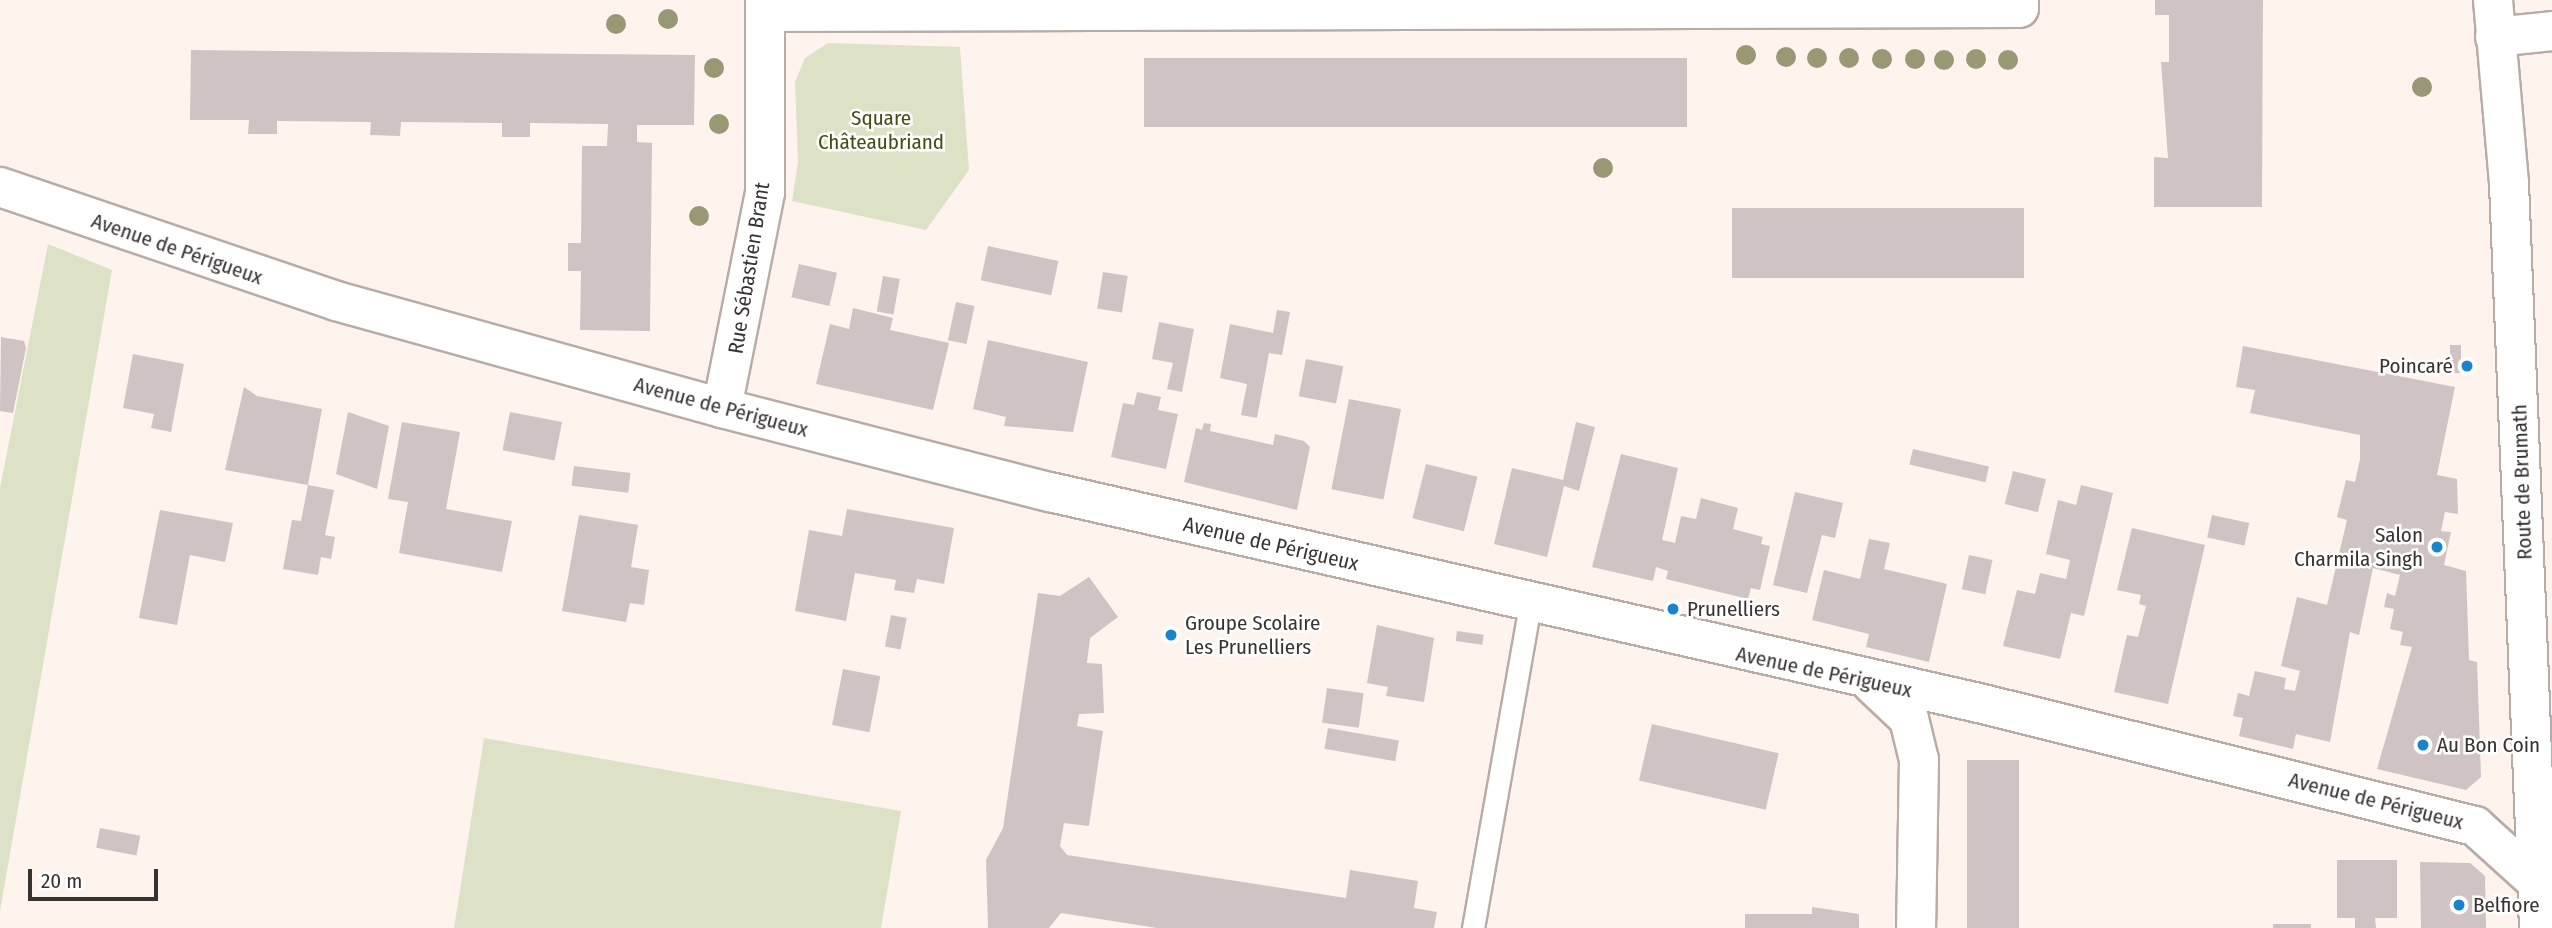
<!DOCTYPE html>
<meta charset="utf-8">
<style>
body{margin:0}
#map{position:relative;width:2552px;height:928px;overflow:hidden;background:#fff3ed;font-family:"Fira Sans Condensed",sans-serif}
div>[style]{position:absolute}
.green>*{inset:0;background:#dde2c6}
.building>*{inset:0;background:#d0c3c3;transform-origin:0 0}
.roads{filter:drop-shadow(2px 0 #b7aca6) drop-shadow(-2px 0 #b7aca6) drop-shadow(0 2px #b7aca6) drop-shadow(0 -2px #b7aca6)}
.service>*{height:21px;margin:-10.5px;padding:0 10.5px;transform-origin:10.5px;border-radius:10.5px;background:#fff}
.minor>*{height:38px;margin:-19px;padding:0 19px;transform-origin:19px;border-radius:19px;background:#fff}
.tertiary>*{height:38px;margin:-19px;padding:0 19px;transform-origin:19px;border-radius:19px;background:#fff}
.secondary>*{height:38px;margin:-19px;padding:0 19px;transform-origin:19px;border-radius:19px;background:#fff}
.trees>*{width:20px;height:20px;margin:-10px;border-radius:50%;background:#999875}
.dots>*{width:19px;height:19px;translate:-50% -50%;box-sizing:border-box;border:4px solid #fff;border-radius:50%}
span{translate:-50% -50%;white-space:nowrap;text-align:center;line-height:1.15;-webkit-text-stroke:5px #fff;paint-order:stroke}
.park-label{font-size:21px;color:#464d12}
.street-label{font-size:21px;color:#373331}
.poi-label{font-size:21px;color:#373331}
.right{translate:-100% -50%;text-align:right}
.left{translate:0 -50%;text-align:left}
.scale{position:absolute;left:28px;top:869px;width:130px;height:32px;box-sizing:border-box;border:4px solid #373331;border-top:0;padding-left:9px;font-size:21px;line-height:24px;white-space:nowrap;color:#373331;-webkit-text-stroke:5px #fff;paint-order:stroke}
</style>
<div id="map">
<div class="green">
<div style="clip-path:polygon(828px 43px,960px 47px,969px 170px,926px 230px,792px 201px,798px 162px,795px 82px,805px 58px)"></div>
<div style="clip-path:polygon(48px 244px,112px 270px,0 911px,0 488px)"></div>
<div style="clip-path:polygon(484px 738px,901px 811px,881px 928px,454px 928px)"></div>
</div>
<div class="building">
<div style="clip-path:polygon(2155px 0,2263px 0,2262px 207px,2154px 207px,2154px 157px,2168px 158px,2161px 62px,2169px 62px,2169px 15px,2155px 15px)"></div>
<div style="clip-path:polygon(191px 50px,695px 55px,694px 125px,637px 125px,637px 142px,652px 143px,650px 331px,580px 330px,581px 271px,568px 271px,568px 243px,581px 243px,582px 146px,607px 146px,608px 124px,530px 123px,530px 137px,502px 137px,502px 123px,401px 122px,400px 136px,370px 135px,371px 122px,277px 121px,277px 134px,248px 134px,249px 120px,190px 120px)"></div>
<div style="left:1144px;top:58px;width:543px;height:69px"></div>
<div style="left:1732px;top:208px;width:292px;height:70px"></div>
<div style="left:988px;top:246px;width:72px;height:35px;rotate:12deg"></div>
<div style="left:799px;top:264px;width:39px;height:34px;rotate:13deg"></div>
<div style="left:1103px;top:272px;width:25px;height:37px;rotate:9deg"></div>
<div style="left:883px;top:276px;width:17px;height:36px;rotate:10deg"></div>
<div style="left:956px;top:302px;width:19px;height:39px;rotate:12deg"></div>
<div style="clip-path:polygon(853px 308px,893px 318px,890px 330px,949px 343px,933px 410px,816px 384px,830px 324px,849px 329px)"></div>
<div style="clip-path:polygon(1277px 310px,1290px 312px,1282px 355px,1269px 353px,1257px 418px,1241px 415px,1247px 384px,1220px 378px,1230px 324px,1273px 333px)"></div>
<div style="clip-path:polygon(1159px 322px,1194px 329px,1182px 392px,1167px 389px,1173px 363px,1152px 359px)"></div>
<div style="clip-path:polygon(1px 337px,24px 341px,26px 348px,13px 413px,0 411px)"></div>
<div style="clip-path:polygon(988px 340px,1088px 362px,1073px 432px,1004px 426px,1006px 417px,973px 409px)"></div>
<div style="left:2450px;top:345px;width:11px;height:28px"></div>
<div style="clip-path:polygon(2243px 346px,2455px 387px,2437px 475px,2457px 479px,2458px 514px,2445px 512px,2441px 531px,2451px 532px,2444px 565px,2466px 571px,2469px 660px,2477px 662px,2481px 777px,2466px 790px,2377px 769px,2412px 647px,2400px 645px,2403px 632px,2390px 629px,2394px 609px,2384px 607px,2387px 593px,2395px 596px,2400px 575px,2373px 568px,2359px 635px,2350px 632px,2330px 742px,2296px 734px,2293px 749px,2239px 736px,2243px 718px,2233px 716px,2238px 693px,2249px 696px,2255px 671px,2286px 678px,2284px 689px,2295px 691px,2300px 671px,2281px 666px,2297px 597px,2327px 605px,2347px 520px,2337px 517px,2346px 480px,2355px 482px,2360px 459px,2360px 435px,2250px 413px,2255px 390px,2236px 387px)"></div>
<div style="clip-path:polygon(133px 354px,184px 364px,171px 432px,151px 428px,154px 414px,123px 408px)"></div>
<div style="left:1306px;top:359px;width:38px;height:38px;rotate:11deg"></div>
<div style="clip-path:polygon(244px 387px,257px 396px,322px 409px,308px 485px,225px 470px)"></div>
<div style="clip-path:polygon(1137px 392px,1161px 397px,1158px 410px,1178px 414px,1166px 469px,1111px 457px,1123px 403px,1134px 405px)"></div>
<div style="left:1349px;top:399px;width:53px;height:92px;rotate:11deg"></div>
<div style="clip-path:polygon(348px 412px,389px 426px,377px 489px,336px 474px)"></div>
<div style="left:510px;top:412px;width:53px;height:39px;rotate:11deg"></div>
<div style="clip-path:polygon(402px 422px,460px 432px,446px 509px,512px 521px,502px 572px,399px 553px,408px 502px,388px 499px)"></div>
<div style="clip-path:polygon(1576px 422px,1595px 427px,1579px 491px,1564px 486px,1547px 557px,1494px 544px,1512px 468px,1563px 480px)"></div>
<div style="clip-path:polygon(1204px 423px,1211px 424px,1210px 431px,1273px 445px,1275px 434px,1304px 441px,1310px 447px,1297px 510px,1184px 482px,1196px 428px,1202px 430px)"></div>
<div style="left:1913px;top:449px;width:78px;height:16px;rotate:13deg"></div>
<div style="clip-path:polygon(1621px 454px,1678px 468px,1662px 540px,1675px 543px,1681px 516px,1696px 519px,1701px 498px,1738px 508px,1733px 529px,1763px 537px,1761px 544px,1770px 546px,1760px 590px,1751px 588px,1748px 599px,1666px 579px,1668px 571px,1656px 567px,1653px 581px,1592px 567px)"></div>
<div style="left:1426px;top:464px;width:53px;height:56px;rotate:14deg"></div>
<div style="left:574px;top:466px;width:57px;height:20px;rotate:7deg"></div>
<div style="left:2013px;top:471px;width:34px;height:34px;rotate:14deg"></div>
<div style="clip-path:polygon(308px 485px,334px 490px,325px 535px,335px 537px,331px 559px,321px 557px,318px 575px,283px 569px,292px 520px,301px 521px)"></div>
<div style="clip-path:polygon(2081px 485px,2113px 493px,2084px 616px,2071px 613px,2060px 659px,2003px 646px,2017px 590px,2035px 594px,2040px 573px,2066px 579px,2070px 560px,2046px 554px,2058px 500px,2076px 505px)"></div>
<div style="clip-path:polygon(1795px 492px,1843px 503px,1835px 538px,1822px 535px,1807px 593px,1773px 585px)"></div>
<div style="clip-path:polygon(847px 509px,954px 528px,944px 584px,917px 579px,914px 593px,894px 590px,896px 580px,855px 573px,846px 621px,795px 611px,809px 530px,842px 536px)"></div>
<div style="clip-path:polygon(160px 510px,233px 523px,225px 562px,190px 555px,177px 625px,139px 618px)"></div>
<div style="clip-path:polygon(579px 515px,638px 525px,631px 567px,649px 570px,644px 605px,630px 603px,626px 622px,562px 611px)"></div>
<div style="left:2212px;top:515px;width:38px;height:23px;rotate:12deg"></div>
<div style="clip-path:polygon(2132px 528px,2205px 545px,2168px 704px,2114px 692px,2127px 635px,2138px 637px,2146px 606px,2139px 604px,2141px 595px,2117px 590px)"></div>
<div style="clip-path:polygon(1869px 539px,1890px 543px,1884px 569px,1947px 584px,1929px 662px,1866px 647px,1869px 634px,1812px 620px,1824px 570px,1860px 579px)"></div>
<div style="left:1969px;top:555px;width:24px;height:35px;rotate:12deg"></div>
<div style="clip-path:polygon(1089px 577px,1118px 617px,1090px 638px,1087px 663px,1102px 664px,1104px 713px,1079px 714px,1077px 726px,1103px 731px,1089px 826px,1064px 823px,1060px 846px,1067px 855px,1346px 898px,1350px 870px,1418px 881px,1414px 908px,1437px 912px,1434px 928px,1157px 928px,1061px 913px,1049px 928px,988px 928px,986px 860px,1003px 828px,1038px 593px,1060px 596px)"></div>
<div style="left:891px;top:615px;width:16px;height:32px;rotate:11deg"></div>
<div style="clip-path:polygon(1377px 625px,1434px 638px,1424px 702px,1386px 696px,1388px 687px,1367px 683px)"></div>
<div style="left:1457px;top:631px;width:27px;height:10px;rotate:8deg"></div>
<div style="left:843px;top:669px;width:38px;height:57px;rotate:11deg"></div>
<div style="left:1327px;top:688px;width:37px;height:35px;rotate:8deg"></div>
<div style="left:1652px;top:724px;width:130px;height:58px;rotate:13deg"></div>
<div style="left:1328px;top:728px;width:72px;height:21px;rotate:10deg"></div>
<div style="left:1967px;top:760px;width:52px;height:168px"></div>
<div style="left:100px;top:828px;width:41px;height:20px;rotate:11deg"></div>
<div style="clip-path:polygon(2337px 860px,2397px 860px,2397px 918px,2375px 918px,2376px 928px,2355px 928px,2355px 918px,2337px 918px)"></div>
<div style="clip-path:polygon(2420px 862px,2470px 863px,2485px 876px,2486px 928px,2421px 928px)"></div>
<div style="clip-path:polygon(1812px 907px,1859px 914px,1859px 928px,1745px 928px,1745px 914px,1812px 914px)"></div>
<div style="left:2273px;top:924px;width:38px;height:4px"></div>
</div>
<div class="roads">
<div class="service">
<div style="left:1473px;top:928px;width:328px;rotate:-80deg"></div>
</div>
<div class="minor">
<div style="left:766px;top:12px;width:1253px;rotate:-0.18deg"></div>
<div style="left:2019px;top:8px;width:8px;rotate:-90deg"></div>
<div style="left:2495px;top:37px;width:57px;rotate:-6deg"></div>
<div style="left:722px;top:408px;width:220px;rotate:-78.7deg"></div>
<div style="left:765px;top:192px;width:192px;rotate:-90deg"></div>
</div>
<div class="tertiary">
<div style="left:0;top:187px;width:355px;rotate:18.7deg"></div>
<div style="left:336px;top:301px;width:401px;rotate:15.5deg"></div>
<div style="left:722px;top:408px;width:339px;rotate:14.4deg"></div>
<div style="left:1050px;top:492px;width:957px;rotate:12.8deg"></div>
<div style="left:1983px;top:704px;width:507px;rotate:13.93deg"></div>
<div style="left:2475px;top:826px;width:85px;rotate:42.1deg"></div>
<div style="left:1872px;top:684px;width:51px;rotate:43.4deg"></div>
<div style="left:1909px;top:719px;width:42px;rotate:76.3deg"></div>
<div style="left:1919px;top:760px;width:168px;rotate:91deg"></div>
</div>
<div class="secondary">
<div style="left:2493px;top:0;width:185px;rotate:85deg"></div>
<div style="left:2509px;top:184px;width:745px;rotate:87.69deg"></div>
</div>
</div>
<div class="trees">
<div style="left:668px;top:19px"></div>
<div style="left:616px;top:24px"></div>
<div style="left:1746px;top:55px"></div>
<div style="left:1786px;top:57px"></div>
<div style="left:1817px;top:58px"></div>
<div style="left:1849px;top:58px"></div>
<div style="left:1882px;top:59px"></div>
<div style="left:1915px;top:59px"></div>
<div style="left:1976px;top:59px"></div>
<div style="left:1944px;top:60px"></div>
<div style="left:2008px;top:60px"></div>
<div style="left:714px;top:68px"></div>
<div style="left:2422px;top:87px"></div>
<div style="left:719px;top:124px"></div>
<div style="left:1603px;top:168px"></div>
<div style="left:699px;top:216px"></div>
</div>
<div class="dots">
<div style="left:2467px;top:366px;background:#1983cd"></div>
<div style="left:2437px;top:547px;background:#1983cd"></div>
<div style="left:1673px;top:609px;background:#1983cd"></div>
<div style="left:1171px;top:635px;background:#1983cd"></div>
<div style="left:2423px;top:745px;background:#1983cd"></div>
<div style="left:2459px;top:905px;background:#1983cd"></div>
</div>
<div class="park-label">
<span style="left:881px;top:130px">Square<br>Châteaubriand</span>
</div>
<div class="street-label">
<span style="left:177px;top:249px;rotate:19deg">Avenue de Périgueux</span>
<span style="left:749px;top:268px;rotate:-81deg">Rue Sébastien Brant</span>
<span style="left:721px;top:407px;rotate:15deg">Avenue de Périgueux</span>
<span style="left:2522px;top:482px;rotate:-92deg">Route de Brumath</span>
<span style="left:1271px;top:544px;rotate:13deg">Avenue de Périgueux</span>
<span style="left:1824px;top:672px;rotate:12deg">Avenue de Périgueux</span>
<span style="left:2376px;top:801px;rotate:14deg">Avenue de Périgueux</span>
</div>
<div class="poi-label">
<span class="right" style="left:2453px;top:366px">Poincaré</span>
<span class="right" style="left:2423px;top:547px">Salon<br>Charmila Singh</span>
<span class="left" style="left:1687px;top:609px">Prunelliers</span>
<span class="left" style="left:1185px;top:635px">Groupe Scolaire<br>Les Prunelliers</span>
<span class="left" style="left:2437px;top:745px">Au Bon Coin</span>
<span class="left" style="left:2473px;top:905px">Belfiore</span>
</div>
<div class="scale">20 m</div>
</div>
